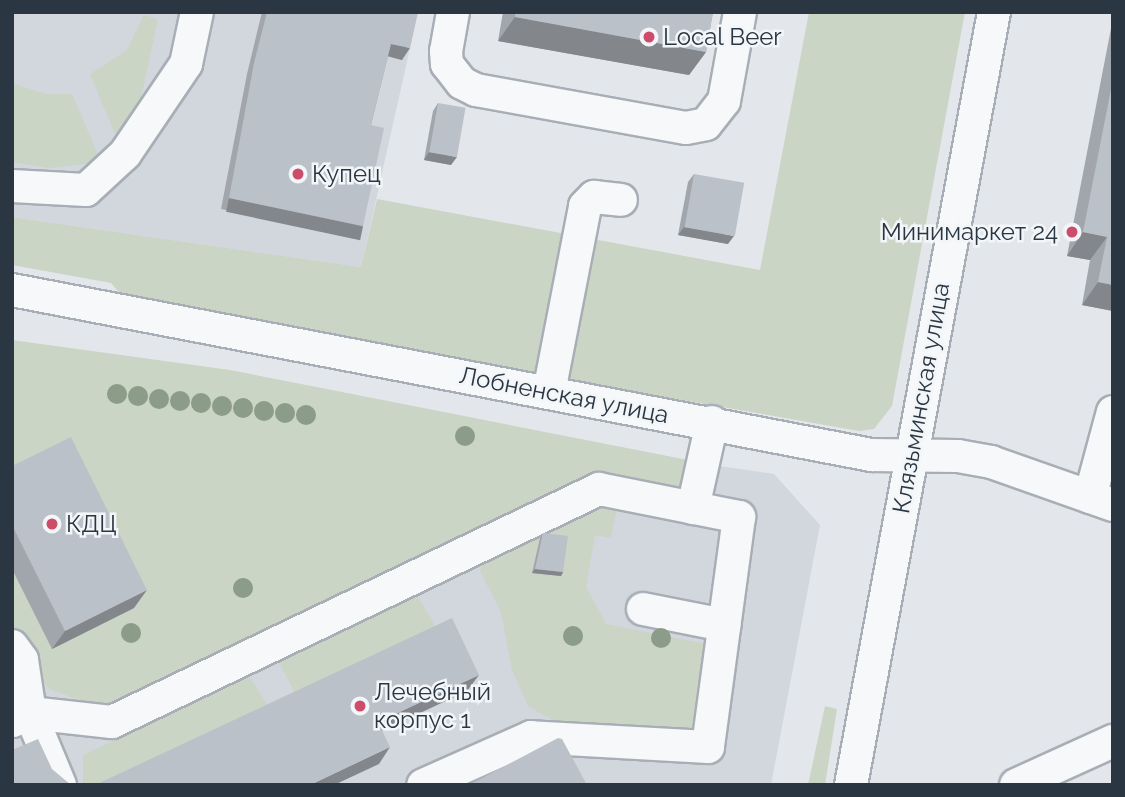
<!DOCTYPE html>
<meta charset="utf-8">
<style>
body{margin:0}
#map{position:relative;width:1125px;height:797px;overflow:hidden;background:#e3e7eb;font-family:Raleway,sans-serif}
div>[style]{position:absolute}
.built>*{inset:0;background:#d2d6dd}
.green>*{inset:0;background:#cad5c5}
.roads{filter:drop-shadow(2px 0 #a8aeb5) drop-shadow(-2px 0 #a8aeb5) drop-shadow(0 2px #a8aeb5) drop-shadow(0 -2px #a8aeb5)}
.minor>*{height:32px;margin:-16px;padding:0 16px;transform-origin:16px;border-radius:16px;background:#f6f8f9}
.trees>*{width:20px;height:20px;margin:-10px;border-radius:50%;background:#8b9c89}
.wall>*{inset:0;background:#a1a6ac}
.shaded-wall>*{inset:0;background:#83878c;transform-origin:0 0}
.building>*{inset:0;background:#bbc1c8;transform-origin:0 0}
.dots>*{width:19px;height:19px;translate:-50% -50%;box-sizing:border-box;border:4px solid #f3f6f8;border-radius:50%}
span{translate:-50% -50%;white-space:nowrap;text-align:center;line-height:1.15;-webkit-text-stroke:5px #f3f6f8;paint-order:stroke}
.poi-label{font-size:24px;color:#2b3643}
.left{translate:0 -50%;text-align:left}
.right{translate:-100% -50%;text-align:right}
.street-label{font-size:24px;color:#2b3643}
.frame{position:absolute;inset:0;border:14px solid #2b3643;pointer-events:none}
</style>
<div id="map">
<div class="built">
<div style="clip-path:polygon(12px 12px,418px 12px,361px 267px,12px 217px)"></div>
<div style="clip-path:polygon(12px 362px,774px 474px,820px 525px,771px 785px,12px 785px)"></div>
</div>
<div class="green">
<div style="clip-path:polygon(809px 12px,965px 12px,892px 406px,874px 429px,859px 431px,128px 303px,111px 283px,12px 265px,12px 217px,361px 267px,377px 199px,760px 270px)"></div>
<div style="clip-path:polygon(144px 15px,158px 19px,136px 121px,115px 134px,90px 74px,127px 50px)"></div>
<div style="clip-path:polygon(12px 83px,45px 94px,72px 94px,101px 162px,49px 168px,12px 162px)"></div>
<div style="clip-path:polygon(12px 340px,230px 370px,688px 460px,683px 487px,598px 475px,108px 711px,50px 689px,35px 673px,22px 637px,12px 629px)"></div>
<div style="clip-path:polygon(589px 501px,617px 507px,611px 538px,595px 535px,586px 587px,606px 624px,706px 644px,701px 723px,693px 734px,556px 722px,528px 706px,512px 670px,501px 612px,480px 571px,485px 556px)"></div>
<div style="clip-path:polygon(414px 590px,440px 634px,299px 700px,279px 663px,287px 652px)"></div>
<div style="clip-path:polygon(250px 677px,272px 713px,118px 785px,83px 785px,83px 755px)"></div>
<div style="clip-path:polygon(825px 706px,837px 709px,825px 785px,808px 785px)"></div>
</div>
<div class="roads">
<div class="minor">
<div style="left:453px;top:12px;width:40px;rotate:100deg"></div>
<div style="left:446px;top:51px;width:13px;rotate:86deg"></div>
<div style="left:447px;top:64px;width:24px;rotate:52deg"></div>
<div style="left:462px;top:83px;width:16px;rotate:27deg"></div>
<div style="left:476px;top:90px;width:213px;rotate:10.3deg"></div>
<div style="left:686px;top:128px;width:20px;rotate:-11deg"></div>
<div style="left:706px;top:124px;width:29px;rotate:-52deg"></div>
<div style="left:724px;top:101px;width:90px;rotate:-79.8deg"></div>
<div style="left:12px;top:186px;width:74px;rotate:3.1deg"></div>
<div style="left:86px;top:190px;width:53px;rotate:-42.7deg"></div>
<div style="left:125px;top:154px;width:109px;rotate:-55.9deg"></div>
<div style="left:186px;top:64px;width:53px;rotate:-78.1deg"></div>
<div style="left:12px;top:290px;width:875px;rotate:10.87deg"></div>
<div style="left:871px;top:455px;width:87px;rotate:0.7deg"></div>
<div style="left:958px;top:456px;width:34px;rotate:10deg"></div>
<div style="left:991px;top:462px;width:129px;rotate:19.4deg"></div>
<div style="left:549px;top:392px;width:189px;rotate:-79deg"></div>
<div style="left:585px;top:206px;width:13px;rotate:-45deg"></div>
<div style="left:594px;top:197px;width:27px;rotate:6deg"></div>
<div style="left:1090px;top:497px;width:88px;rotate:-74.9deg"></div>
<div style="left:693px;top:508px;width:88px;rotate:-77.5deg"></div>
<div style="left:643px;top:609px;width:83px;rotate:11.2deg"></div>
<div style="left:12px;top:646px;width:17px;rotate:54deg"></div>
<div style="left:22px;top:660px;width:54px;rotate:81.4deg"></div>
<div style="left:30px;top:713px;width:82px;rotate:6.3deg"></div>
<div style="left:112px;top:722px;width:540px;rotate:-25.57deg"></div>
<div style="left:599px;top:489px;width:143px;rotate:11.3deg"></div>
<div style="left:739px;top:517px;width:232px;rotate:97.7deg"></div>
<div style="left:708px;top:747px;width:177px;rotate:-176.8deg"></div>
<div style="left:531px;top:737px;width:118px;rotate:156deg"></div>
<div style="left:13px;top:721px;width:19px;rotate:-25deg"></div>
<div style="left:30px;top:713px;width:78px;rotate:67.4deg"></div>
<div style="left:851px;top:785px;width:786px;rotate:-79.52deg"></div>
<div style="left:1016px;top:785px;width:107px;rotate:-24.4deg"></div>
</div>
</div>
<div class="trees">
<div style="left:117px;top:394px"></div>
<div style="left:138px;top:396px"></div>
<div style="left:159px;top:399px"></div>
<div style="left:180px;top:401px"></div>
<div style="left:201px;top:403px"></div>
<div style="left:222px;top:406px"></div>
<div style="left:243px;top:408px"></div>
<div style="left:264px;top:411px"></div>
<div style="left:285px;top:413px"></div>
<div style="left:306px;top:415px"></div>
<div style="left:465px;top:436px"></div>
<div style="left:243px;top:588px"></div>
<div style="left:131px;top:633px"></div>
<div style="left:573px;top:636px"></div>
<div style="left:661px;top:638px"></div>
</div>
<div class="wall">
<div style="clip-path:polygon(262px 12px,418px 12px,402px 60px,388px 56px,371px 125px,363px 226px,355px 237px,221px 209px,247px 74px)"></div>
<div style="clip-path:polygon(503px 12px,713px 12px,706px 52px,689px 75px,498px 41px)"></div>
<div style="clip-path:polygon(1113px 18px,1113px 311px,1082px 305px,1090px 260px,1067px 256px)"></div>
<div style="clip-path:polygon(438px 103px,451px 165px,424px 160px,433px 111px)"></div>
<div style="clip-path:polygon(694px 174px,728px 244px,678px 235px,688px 182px)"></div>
<div style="clip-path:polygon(12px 466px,134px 608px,52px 649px,12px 569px)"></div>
<div style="clip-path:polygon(543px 533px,563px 572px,561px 576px,532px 573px,540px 538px)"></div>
</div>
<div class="shaded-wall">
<div style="clip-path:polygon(515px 17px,706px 52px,689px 75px,498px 41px)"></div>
<div style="clip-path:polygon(391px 44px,410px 48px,402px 60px,383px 55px)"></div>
<div style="clip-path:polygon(429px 152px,457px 157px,451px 165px,424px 160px)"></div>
<div style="left:229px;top:198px;width:137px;height:14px;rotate:12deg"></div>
<div style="clip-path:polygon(684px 227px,734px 236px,728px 244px,678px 235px)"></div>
<div style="clip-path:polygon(1083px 232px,1107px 237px,1090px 260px,1067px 256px)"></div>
<div style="clip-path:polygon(1098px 282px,1113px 285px,1113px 311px,1082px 305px)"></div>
<div style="clip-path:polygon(535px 569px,563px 572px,561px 576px,532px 573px)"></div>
<div style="clip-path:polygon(147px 590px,134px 608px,52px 649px,65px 631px)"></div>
<div style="clip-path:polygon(479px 675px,467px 691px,367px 738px,378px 722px)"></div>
<div style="clip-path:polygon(390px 747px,379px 764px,334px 785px,310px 785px)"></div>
</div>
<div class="building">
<div style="clip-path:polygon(267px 12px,418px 12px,410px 48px,391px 44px,371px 125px,384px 128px,363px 226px,229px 198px,254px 63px)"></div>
<div style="clip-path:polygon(515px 12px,713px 12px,706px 52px,515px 17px)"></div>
<div style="clip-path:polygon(1113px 79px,1113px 285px,1098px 282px,1107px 237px,1083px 232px)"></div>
<div style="left:438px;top:103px;width:28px;height:50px;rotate:10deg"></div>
<div style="left:694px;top:174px;width:51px;height:54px;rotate:10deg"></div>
<div style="clip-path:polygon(71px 437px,147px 590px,65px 631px,12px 525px,12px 466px)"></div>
<div style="clip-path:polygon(543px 533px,568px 536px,563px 572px,535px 569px)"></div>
<div style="clip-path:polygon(452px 618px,479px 675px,378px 722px,390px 747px,310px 785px,95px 785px)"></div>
<div style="clip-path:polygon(558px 738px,562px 739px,587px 785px,469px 785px)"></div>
<div style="clip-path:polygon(38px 739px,52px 769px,71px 785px,12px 785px,12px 750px)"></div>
</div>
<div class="dots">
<div style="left:649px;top:37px;background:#cc4c69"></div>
<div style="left:298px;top:174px;background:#cc4c69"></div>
<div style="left:1072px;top:232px;background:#cc4c69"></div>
<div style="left:52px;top:524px;background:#cc4c69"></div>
<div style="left:360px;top:706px;background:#cc4c69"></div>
</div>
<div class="poi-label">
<span class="left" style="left:663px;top:37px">Local Beer</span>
<span class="left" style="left:312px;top:174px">Купец</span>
<span class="right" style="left:1058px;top:232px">Минимаркет 24</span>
<span class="left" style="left:66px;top:524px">КДЦ</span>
<span class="left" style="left:374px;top:706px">Лечебный<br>корпус 1</span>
</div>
<div class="street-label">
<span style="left:564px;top:395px;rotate:11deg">Лобненская улица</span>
<span style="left:921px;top:398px;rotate:-80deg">Клязьминская улица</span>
</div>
<div class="frame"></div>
</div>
